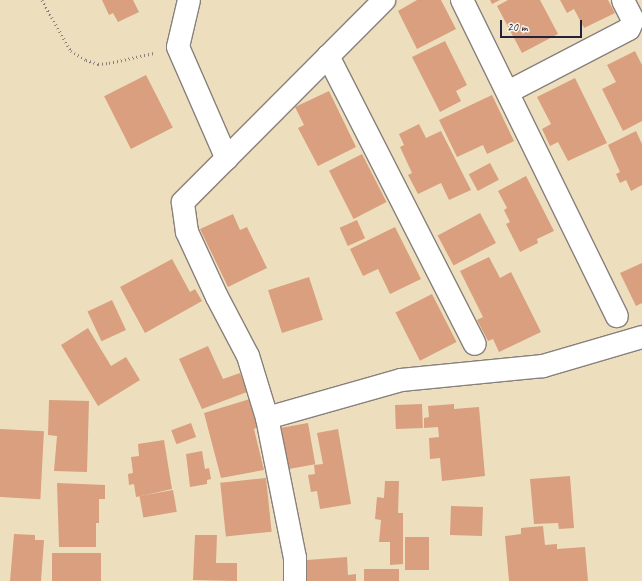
<!DOCTYPE html>
<style>
body{margin:0}
#map{position:relative;width:642px;height:581px;overflow:hidden;background:#eddfbd;font-family:Caveat,sans-serif}
div>[style]{position:absolute}
.building>*{inset:0;background:#d99f7e;transform-origin:0 0}
.path>*{height:2.5px;margin-top:-1.25px;transform-origin:0;background:repeating-linear-gradient(90deg,#88807c 0 1px,transparent 0 4px)}
.roads{filter:drop-shadow(1px 0 #88807c) drop-shadow(-1px 0 #88807c) drop-shadow(0 1px #88807c) drop-shadow(0 -1px #88807c)}
.minor>*{height:22px;margin:-11px;padding:0 11px;transform-origin:11px;border-radius:11px;background:#fff}
span{translate:-50% -50%;white-space:nowrap;text-align:center;line-height:1.15;-webkit-text-stroke:3.5px #fbf7ec;paint-order:stroke}
.scale{position:absolute;left:500px;top:20px;width:82px;height:18px;box-sizing:border-box;border:2px solid #22223b;border-top:0;padding-left:5px;font-size:12px;line-height:14px;white-space:nowrap;color:#22223b;-webkit-text-stroke:3px #fbf7ec;paint-order:stroke}
</style>
<div id="map">
<div class="building">
<div style="clip-path:polygon(102px 0,133px 0,139px 12px,118px 22px,113px 13px,109px 15px)"></div>
<div style="clip-path:polygon(417px 0,441px 0,456px 29px,417px 49px,398px 11px)"></div>
<div style="clip-path:polygon(490px 0,500px 0,492px 4px)"></div>
<div style="clip-path:polygon(508px 0,540px 0,558px 34px,522px 53px,497px 6px)"></div>
<div style="clip-path:polygon(560px 0,608px 0,615px 13px,584px 28px,574px 9px,567px 13px)"></div>
<div style="clip-path:polygon(445px 41px,467px 85px,456px 91px,461px 101px,440px 112px,412px 57px)"></div>
<div style="clip-path:polygon(635px 51px,642px 65px,642px 121px,623px 131px,602px 89px,616px 82px,607px 65px)"></div>
<div style="left:146px;top:75px;width:59px;height:47px;rotate:63deg"></div>
<div style="clip-path:polygon(575px 78px,607px 143px,568px 161px,558px 142px,550px 146px,542px 129px,551px 124px,537px 97px)"></div>
<div style="clip-path:polygon(329px 91px,356px 147px,318px 166px,298px 128px,304px 125px,295px 107px)"></div>
<div style="clip-path:polygon(492px 95px,514px 141px,487px 154px,483px 145px,457px 157px,439px 120px)"></div>
<div style="clip-path:polygon(419px 124px,426px 138px,441px 131px,471px 190px,449px 200px,441px 183px,418px 194px,408px 175px,412px 173px,400px 147px,404px 145px,399px 134px)"></div>
<div style="clip-path:polygon(636px 131px,642px 144px,642px 185px,631px 191px,626px 180px,620px 183px,616px 174px,620px 172px,608px 145px)"></div>
<div style="left:362px;top:154px;width:54px;height:37px;rotate:63deg"></div>
<div style="left:490px;top:163px;width:19px;height:24px;rotate:62deg"></div>
<div style="clip-path:polygon(526px 176px,554px 231px,537px 239px,538px 243px,520px 252px,506px 224px,510px 222px,504px 210px,507px 208px,498px 191px)"></div>
<div style="left:480px;top:213px;width:34px;height:48px;rotate:62deg"></div>
<div style="clip-path:polygon(233px 214px,240px 230px,247px 227px,267px 268px,228px 287px,200px 229px)"></div>
<div style="left:357px;top:220px;width:20px;height:19px;rotate:66deg"></div>
<div style="clip-path:polygon(395px 227px,421px 279px,390px 294px,378px 269px,363px 276px,350px 249px)"></div>
<div style="clip-path:polygon(489px 257px,500px 278px,511px 272px,541px 332px,499px 352px,493px 339px,488px 341px,477px 320px,483px 317px,460px 271px)"></div>
<div style="clip-path:polygon(172px 259px,190px 292px,195px 289px,202px 301px,145px 333px,120px 287px)"></div>
<div style="clip-path:polygon(642px 263px,642px 303px,636px 306px,620px 273px)"></div>
<div style="left:309px;top:277px;width:45px;height:43px;rotate:72deg"></div>
<div style="left:432px;top:294px;width:54px;height:41px;rotate:63deg"></div>
<div style="left:112px;top:300px;width:33px;height:27px;rotate:65deg"></div>
<div style="clip-path:polygon(88px 328px,111px 366px,126px 357px,140px 380px,98px 406px,61px 345px)"></div>
<div style="clip-path:polygon(208px 346px,223px 379px,240px 373px,247px 392px,202px 409px,179px 359px)"></div>
<div style="clip-path:polygon(250px 399px,258px 427px,254px 429px,264px 470px,221px 478px,204px 413px)"></div>
<div style="clip-path:polygon(49px 400px,89px 401px,87px 472px,54px 471px,57px 436px,48px 435px)"></div>
<div style="left:422px;top:404px;width:24px;height:27px;rotate:88deg"></div>
<div style="clip-path:polygon(454px 404px,454px 409px,479px 407px,485px 476px,442px 481px,440px 458px,430px 459px,429px 438px,439px 437px,438px 427px,424px 428px,424px 418px,429px 417px,428px 406px)"></div>
<div style="left:191px;top:423px;width:15px;height:21px;rotate:70deg"></div>
<div style="left:308px;top:423px;width:42px;height:27px;rotate:80deg"></div>
<div style="left:0;top:429px;width:44px;height:68px;rotate:3deg"></div>
<div style="clip-path:polygon(338px 429px,351px 504px,320px 509px,317px 491px,311px 492px,308px 475px,315px 474px,314px 465px,323px 464px,317px 433px)"></div>
<div style="clip-path:polygon(164px 440px,172px 489px,136px 497px,134px 484px,129px 485px,128px 474px,133px 473px,131px 457px,139px 456px,138px 444px)"></div>
<div style="clip-path:polygon(202px 451px,205px 469px,209px 468px,211px 479px,207px 480px,207px 484px,190px 487px,186px 454px)"></div>
<div style="clip-path:polygon(570px 476px,574px 528px,559px 529px,558px 523px,534px 524px,530px 479px)"></div>
<div style="left:266px;top:478px;width:54px;height:46px;rotate:84deg"></div>
<div style="clip-path:polygon(385px 481px,399px 481px,398px 513px,403px 513px,403px 564px,390px 565px,390px 542px,379px 542px,381px 520px,375px 519px,377px 497px,384px 498px)"></div>
<div style="clip-path:polygon(57px 483px,105px 485px,105px 499px,99px 499px,99px 523px,96px 523px,96px 547px,59px 547px)"></div>
<div style="left:173px;top:490px;width:22px;height:34px;rotate:80deg"></div>
<div style="left:451px;top:506px;width:32px;height:29px;rotate:2deg"></div>
<div style="clip-path:polygon(543px 526px,545px 545px,557px 544px,557px 549px,585px 547px,588px 581px,509px 581px,505px 536px,521px 534px,521px 528px)"></div>
<div style="clip-path:polygon(14px 534px,35px 535px,35px 540px,44px 540px,41px 581px,10px 581px)"></div>
<div style="clip-path:polygon(195px 535px,217px 535px,216px 563px,237px 563px,237px 581px,193px 580px)"></div>
<div style="left:405px;top:537px;width:24px;height:33px"></div>
<div style="left:52px;top:553px;width:49px;height:28px"></div>
<div style="clip-path:polygon(347px 557px,348px 575px,356px 574px,356px 581px,307px 581px,307px 560px)"></div>
<div style="left:399px;top:569px;width:12px;height:35px;rotate:90deg"></div>
</div>
<div class="path">
<div style="left:42px;top:0;width:59px;rotate:60.4deg"></div>
<div style="left:71px;top:51px;width:17px;rotate:31deg"></div>
<div style="left:86px;top:60px;width:13px;rotate:18deg"></div>
<div style="left:98px;top:64px;width:11px;rotate:-5deg"></div>
<div style="left:109px;top:63px;width:46px;rotate:-12.5deg"></div>
</div>
<div class="roads">
<div class="minor">
<div style="left:189px;top:0;width:48px;rotate:103.2deg"></div>
<div style="left:178px;top:47px;width:122px;rotate:66.4deg"></div>
<div style="left:462px;top:0;width:352px;rotate:63.9deg"></div>
<div style="left:328px;top:56px;width:323px;rotate:63deg"></div>
<div style="left:508px;top:92px;width:136px;rotate:-27.5deg"></div>
<div style="left:629px;top:29px;width:10px;rotate:-66deg"></div>
<div style="left:633px;top:20px;width:22px;rotate:-117deg"></div>
<div style="left:267px;top:418px;width:139px;rotate:-15.8deg"></div>
<div style="left:401px;top:380px;width:143px;rotate:-5.6deg"></div>
<div style="left:543px;top:366px;width:103px;rotate:-16.3deg"></div>
<div style="left:295px;top:581px;width:23px;rotate:-90deg"></div>
<div style="left:295px;top:558px;width:143px;rotate:-101.3deg"></div>
<div style="left:267px;top:418px;width:65px;rotate:-107deg"></div>
<div style="left:248px;top:356px;width:67px;rotate:-117.7deg"></div>
<div style="left:217px;top:297px;width:72px;rotate:-114.8deg"></div>
<div style="left:187px;top:232px;width:30px;rotate:-98deg"></div>
<div style="left:183px;top:202px;width:285px;rotate:-45.1deg"></div>
</div>
</div>
<div class="scale">20 m</div>
</div>
